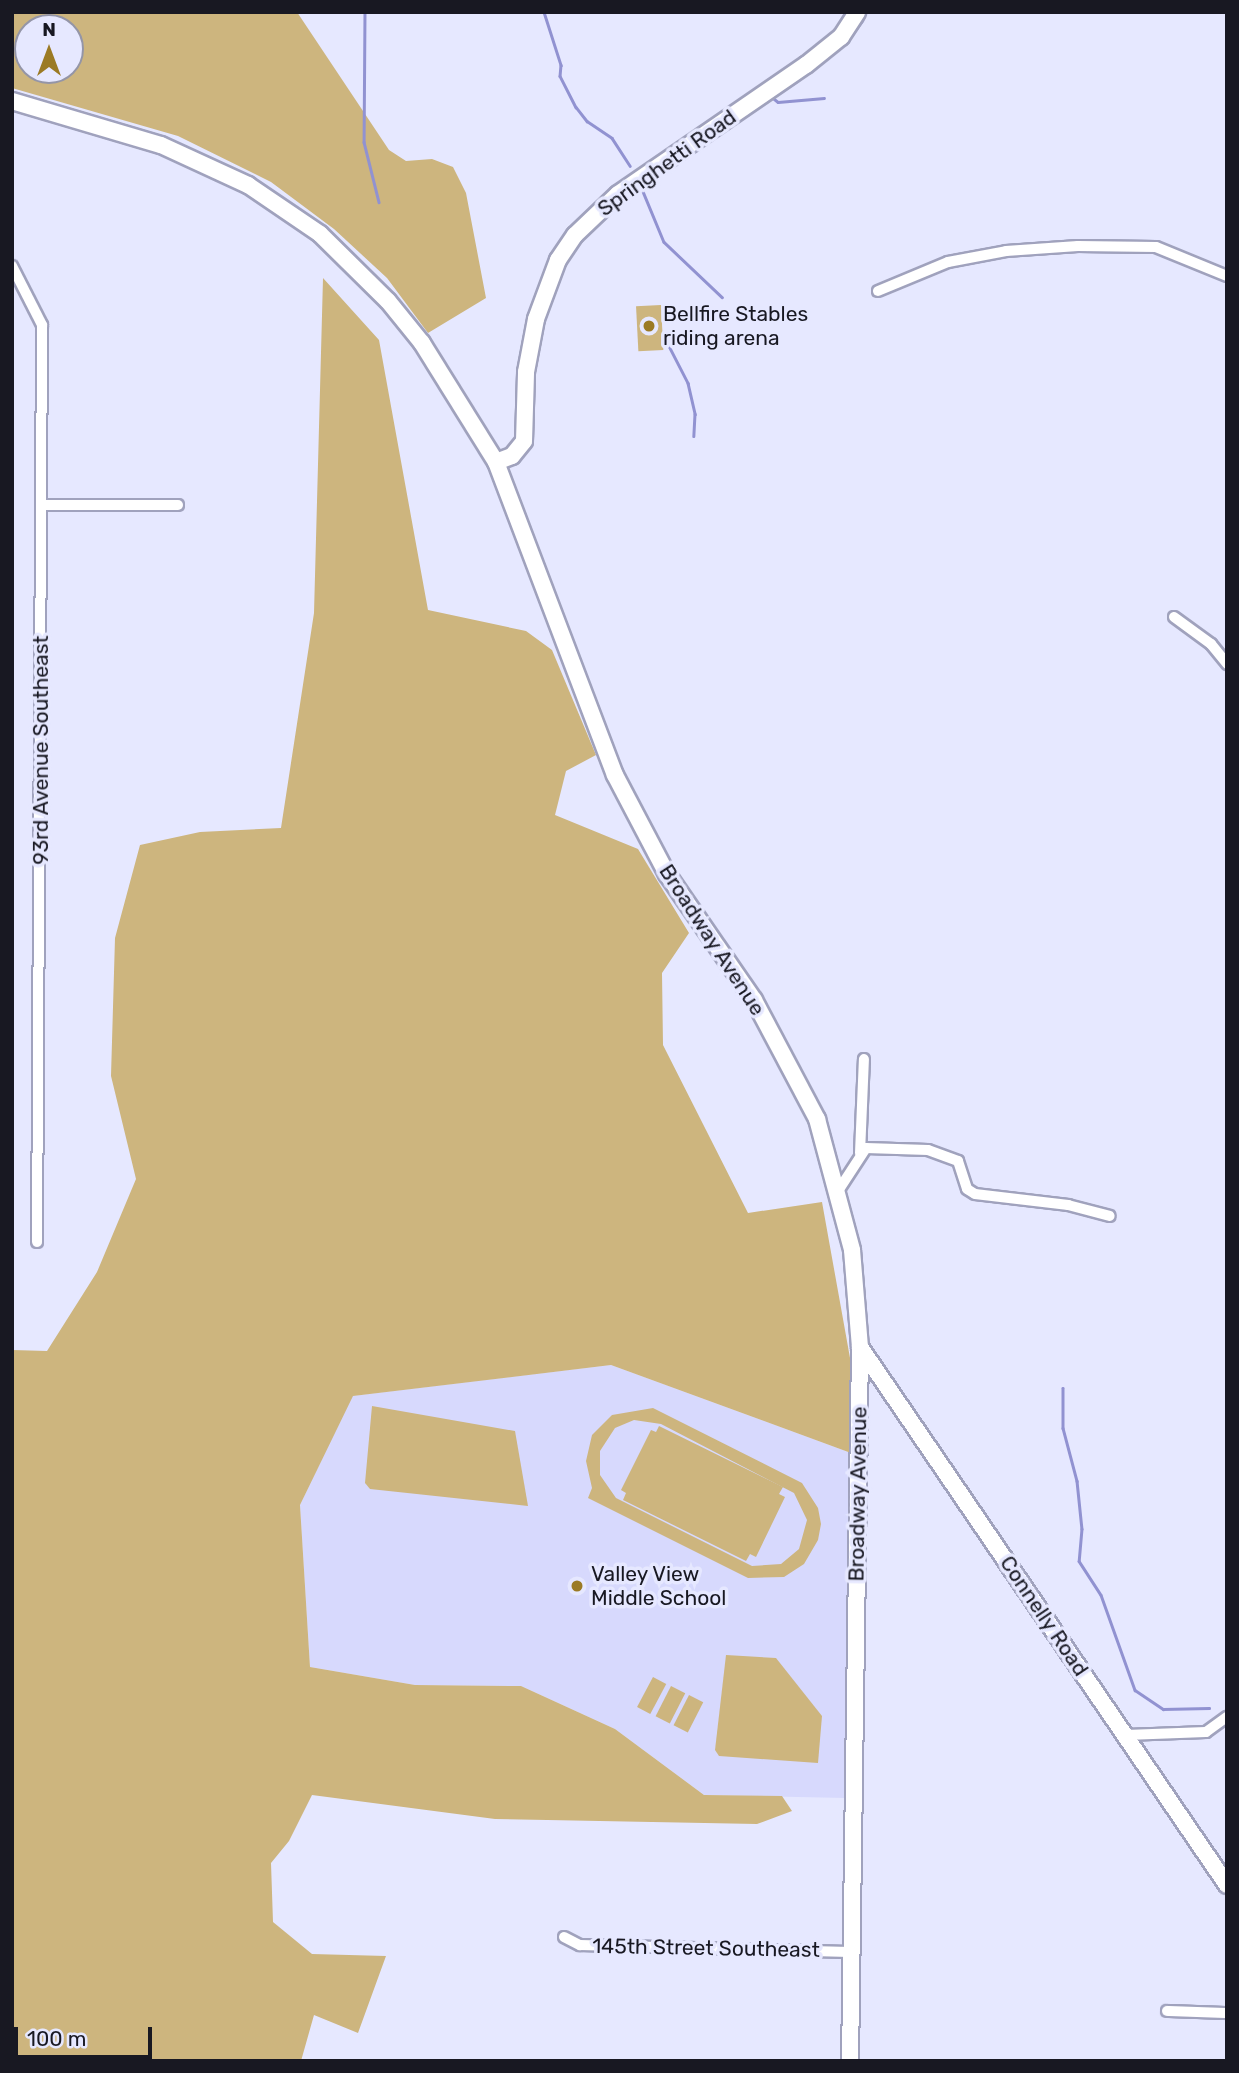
<!DOCTYPE html>
<style>
body{margin:0}
#map{position:relative;width:1239px;height:2073px;overflow:hidden;background:#e6e8ff;font-family:Rubik,sans-serif}
div>[style]{position:absolute}
.built>*{inset:0;background:#d7d9fd}
.green>*{inset:0;background:#cdb57e;transform-origin:0 0}
.stream>*{height:2.5px;margin:-1.25px;padding:0 1.25px;transform-origin:1.25px;border-radius:1.25px;background:#9192d1}
.roads{filter:drop-shadow(2px 0 #a0a2bd) drop-shadow(-2px 0 #a0a2bd) drop-shadow(0 2px #a0a2bd) drop-shadow(0 -2px #a0a2bd)}
.street>*{height:10px;margin:-5px;padding:0 5px;transform-origin:5px;border-radius:5px;background:#fff}
.secondary>*{height:16px;margin:-8px;padding:0 8px;transform-origin:8px;border-radius:8px;background:#fff}
.dots>*{width:19px;height:19px;translate:-50% -50%;box-sizing:border-box;border:4px solid #e6e8ff;border-radius:50%}
span{translate:-50% -50%;white-space:nowrap;text-align:center;line-height:1.15;-webkit-text-stroke:7px #e6e8ff;paint-order:stroke}
.street-label{font-size:21px;color:#181822}
.poi-label{font-size:21px;color:#181822}
.left{translate:0 -50%;text-align:left}
.frame{position:absolute;inset:0;border:14px solid #181822;pointer-events:none}
.north{position:absolute;left:14px;top:14px;width:70px;height:70px;box-sizing:border-box;background:#e6e8ff;border:2px solid #9495a7;border-radius:50%;rotate:0deg;font-size:19px;font-weight:700;line-height:28px;text-align:center;color:#181822}
.north::after{content:'';display:block;margin:auto;width:24px;height:32px;background:#9b7a24;clip-path:polygon(50% 0,100% 100%,50% 72%,0 100%)}
.scale{position:absolute;left:14px;top:2027px;width:138px;height:32px;box-sizing:border-box;border:4px solid #181822;border-top:0;padding-left:9px;font-size:21px;line-height:24px;white-space:nowrap;color:#181822;-webkit-text-stroke:5px #e6e8ff;paint-order:stroke}
</style>
<div id="map">
<div class="built">
<div style="clip-path:polygon(611px 1365px,851px 1453px,846px 1798px,704px 1795px,615px 1729px,521px 1686px,415px 1685px,310px 1667px,300px 1505px,352px 1396px)"></div>
</div>
<div class="green">
<div style="clip-path:polygon(evenodd,12px 12px,297px 12px,389px 150px,406px 161px,432px 159px,453px 167px,466px 193px,486px 298px,428px 333px,387px 278px,334px 229px,271px 182px,178px 136px,12px 88px,12px 12px,70px 28px,70px 70px,28px 70px,28px 28px,70px 28px)"></div>
<div style="clip-path:polygon(323px 278px,379px 340px,428px 610px,526px 631px,552px 650px,596px 755px,566px 771px,555px 815px,638px 849px,689px 933px,662px 973px,663px 1045px,748px 1213px,822px 1202px,859px 1408px,851px 1453px,611px 1365px,353px 1396px,300px 1505px,310px 1667px,415px 1685px,521px 1686px,615px 1729px,704px 1795px,782px 1796px,792px 1811px,757px 1824px,495px 1819px,312px 1795px,289px 1841px,271px 1863px,273px 1922px,312px 1954px,386px 1956px,358px 2033px,314px 2015px,301px 2061px,12px 2061px,12px 1350px,47px 1351px,97px 1272px,136px 1179px,111px 1076px,115px 938px,140px 845px,200px 832px,281px 828px,314px 613px)"></div>
<div style="left:661px;top:305px;width:45px;height:25px;rotate:87deg"></div>
<div style="clip-path:polygon(372px 1406px,515px 1431px,528px 1506px,370px 1489px,365px 1483px)"></div>
<div style="clip-path:polygon(evenodd,653px 1408px,802px 1483px,818px 1508px,821px 1524px,818px 1540px,804px 1564px,784px 1577px,748px 1578px,588px 1498px,592px 1488px,586px 1461px,592px 1435px,612px 1415px,653px 1408px,634px 1420px,661px 1424px,794px 1493px,807px 1520px,799px 1549px,781px 1564px,752px 1566px,616px 1498px,600px 1475px,600px 1451px,615px 1428px,634px 1420px)"></div>
<div style="clip-path:polygon(659px 1426px,783px 1487px,779px 1494px,785px 1497px,756px 1557px,750px 1554px,746px 1561px,623px 1500px,626px 1493px,621px 1490px,651px 1430px,656px 1432px)"></div>
<div style="clip-path:polygon(726px 1655px,776px 1658px,822px 1716px,818px 1763px,719px 1756px,715px 1750px)"></div>
<div style="left:653px;top:1677px;width:15px;height:34px;rotate:28deg"></div>
<div style="left:671px;top:1686px;width:16px;height:34px;rotate:27deg"></div>
<div style="left:689px;top:1695px;width:16px;height:34px;rotate:27deg"></div>
</div>
<div class="stream">
<div style="left:365px;top:12px;width:130px;rotate:90.4deg"></div>
<div style="left:364px;top:142px;width:62px;rotate:76deg"></div>
<div style="left:544px;top:12px;width:56px;rotate:72.2deg"></div>
<div style="left:561px;top:65px;width:11px;rotate:95deg"></div>
<div style="left:560px;top:76px;width:35px;rotate:63deg"></div>
<div style="left:576px;top:107px;width:18px;rotate:52deg"></div>
<div style="left:587px;top:121px;width:30px;rotate:34deg"></div>
<div style="left:612px;top:138px;width:33px;rotate:57deg"></div>
<div style="left:851px;top:36px;width:19px;rotate:-54deg"></div>
<div style="left:822px;top:62px;width:14px;rotate:-39deg"></div>
<div style="left:773px;top:98px;width:6px;rotate:39deg"></div>
<div style="left:778px;top:102px;width:46px;rotate:-5deg"></div>
<div style="left:733px;top:124px;width:77px;rotate:-33.9deg"></div>
<div style="left:642px;top:189px;width:57px;rotate:67.5deg"></div>
<div style="left:664px;top:242px;width:80px;rotate:43.5deg"></div>
<div style="left:669px;top:346px;width:42px;rotate:62.8deg"></div>
<div style="left:688px;top:383px;width:32px;rotate:77deg"></div>
<div style="left:695px;top:414px;width:22px;rotate:93deg"></div>
<div style="left:1063px;top:1388px;width:40px;rotate:90deg"></div>
<div style="left:1063px;top:1428px;width:55px;rotate:75.2deg"></div>
<div style="left:1077px;top:1481px;width:48px;rotate:84.1deg"></div>
<div style="left:1082px;top:1529px;width:32px;rotate:95deg"></div>
<div style="left:1079px;top:1561px;width:40px;rotate:57.1deg"></div>
<div style="left:1101px;top:1595px;width:101px;rotate:70.3deg"></div>
<div style="left:1135px;top:1690px;width:34px;rotate:34deg"></div>
<div style="left:1163px;top:1709px;width:46px;rotate:-1.2deg"></div>
</div>
<div class="roads">
<div class="street">
<div style="left:12px;top:266px;width:66px;rotate:63deg"></div>
<div style="left:42px;top:325px;width:917px;rotate:90.31deg"></div>
<div style="left:878px;top:291px;width:76px;rotate:-22.5deg"></div>
<div style="left:948px;top:262px;width:59px;rotate:-10.7deg"></div>
<div style="left:1006px;top:251px;width:72px;rotate:-4deg"></div>
<div style="left:1078px;top:246px;width:78px;rotate:0.7deg"></div>
<div style="left:1156px;top:247px;width:77px;rotate:22.2deg"></div>
<div style="left:43px;top:505px;width:135px"></div>
<div style="left:1174px;top:617px;width:46px;rotate:36.1deg"></div>
<div style="left:1211px;top:644px;width:26px;rotate:51deg"></div>
<div style="left:860px;top:1153px;width:94px;rotate:-87.6deg"></div>
<div style="left:838px;top:1191px;width:51px;rotate:-56.9deg"></div>
<div style="left:866px;top:1148px;width:62px;rotate:1.8deg"></div>
<div style="left:928px;top:1150px;width:32px;rotate:20deg"></div>
<div style="left:958px;top:1161px;width:29px;rotate:72deg"></div>
<div style="left:967px;top:1189px;width:9px;rotate:32deg"></div>
<div style="left:975px;top:1194px;width:94px;rotate:6.7deg"></div>
<div style="left:1068px;top:1205px;width:43px;rotate:14.7deg"></div>
<div style="left:1126px;top:1735px;width:80px;rotate:-2.1deg"></div>
<div style="left:1206px;top:1732px;width:26px;rotate:-36deg"></div>
<div style="left:564px;top:1937px;width:18px;rotate:27deg"></div>
<div style="left:580px;top:1945px;width:270px;rotate:1.5deg"></div>
<div style="left:1167px;top:2011px;width:60px;rotate:1.9deg"></div>
</div>
<div class="secondary">
<div style="left:12px;top:101px;width:155px;rotate:16.5deg"></div>
<div style="left:161px;top:145px;width:96px;rotate:24.7deg"></div>
<div style="left:248px;top:185px;width:87px;rotate:34.2deg"></div>
<div style="left:320px;top:234px;width:95px;rotate:44.6deg"></div>
<div style="left:388px;top:301px;width:54px;rotate:51deg"></div>
<div style="left:422px;top:343px;width:140px;rotate:58.1deg"></div>
<div style="left:496px;top:462px;width:335px;rotate:69.2deg"></div>
<div style="left:615px;top:775px;width:112px;rotate:62.3deg"></div>
<div style="left:667px;top:874px;width:153px;rotate:55.4deg"></div>
<div style="left:754px;top:1000px;width:135px;rotate:62.1deg"></div>
<div style="left:817px;top:1119px;width:136px;rotate:75deg"></div>
<div style="left:852px;top:1250px;width:97px;rotate:85.3deg"></div>
<div style="left:860px;top:1347px;width:714px;rotate:90.8deg"></div>
<div style="left:496px;top:462px;width:17px;rotate:-21deg"></div>
<div style="left:512px;top:456px;width:19px;rotate:-51deg"></div>
<div style="left:524px;top:441px;width:69px;rotate:-88.3deg"></div>
<div style="left:526px;top:372px;width:54px;rotate:-79.3deg"></div>
<div style="left:536px;top:319px;width:63px;rotate:-69.6deg"></div>
<div style="left:558px;top:260px;width:30px;rotate:-56deg"></div>
<div style="left:575px;top:235px;width:59px;rotate:-43.6deg"></div>
<div style="left:618px;top:194px;width:228px;rotate:-34.5deg"></div>
<div style="left:806px;top:65px;width:45px;rotate:-38.7deg"></div>
<div style="left:841px;top:37px;width:30px;rotate:-57deg"></div>
<div style="left:860px;top:1347px;width:651px;rotate:55.7deg"></div>
</div>
</div>
<div class="dots">
<div style="left:649px;top:326px;background:#9b7a24"></div>
<div style="left:577px;top:1586px;background:#9b7a24"></div>
</div>
<div class="street-label">
<span style="left:667px;top:163px;rotate:-36deg">Springhetti Road</span>
<span style="left:41px;top:750px;rotate:-90deg">93rd Avenue Southeast</span>
<span style="left:712px;top:940px;rotate:57deg">Broadway Avenue</span>
<span style="left:858px;top:1494px;rotate:-89deg">Broadway Avenue</span>
<span style="left:1044px;top:1616px;rotate:56deg">Connelly Road</span>
<span style="left:706px;top:1948px;rotate:1deg">145th Street Southeast</span>
</div>
<div class="poi-label">
<span class="left" style="left:663px;top:326px">Bellfire Stables<br>riding arena</span>
<span class="left" style="left:591px;top:1586px">Valley View<br>Middle School</span>
</div>
<div class="frame"></div>
<div class="north">N</div>
<div class="scale">100 m</div>
</div>
